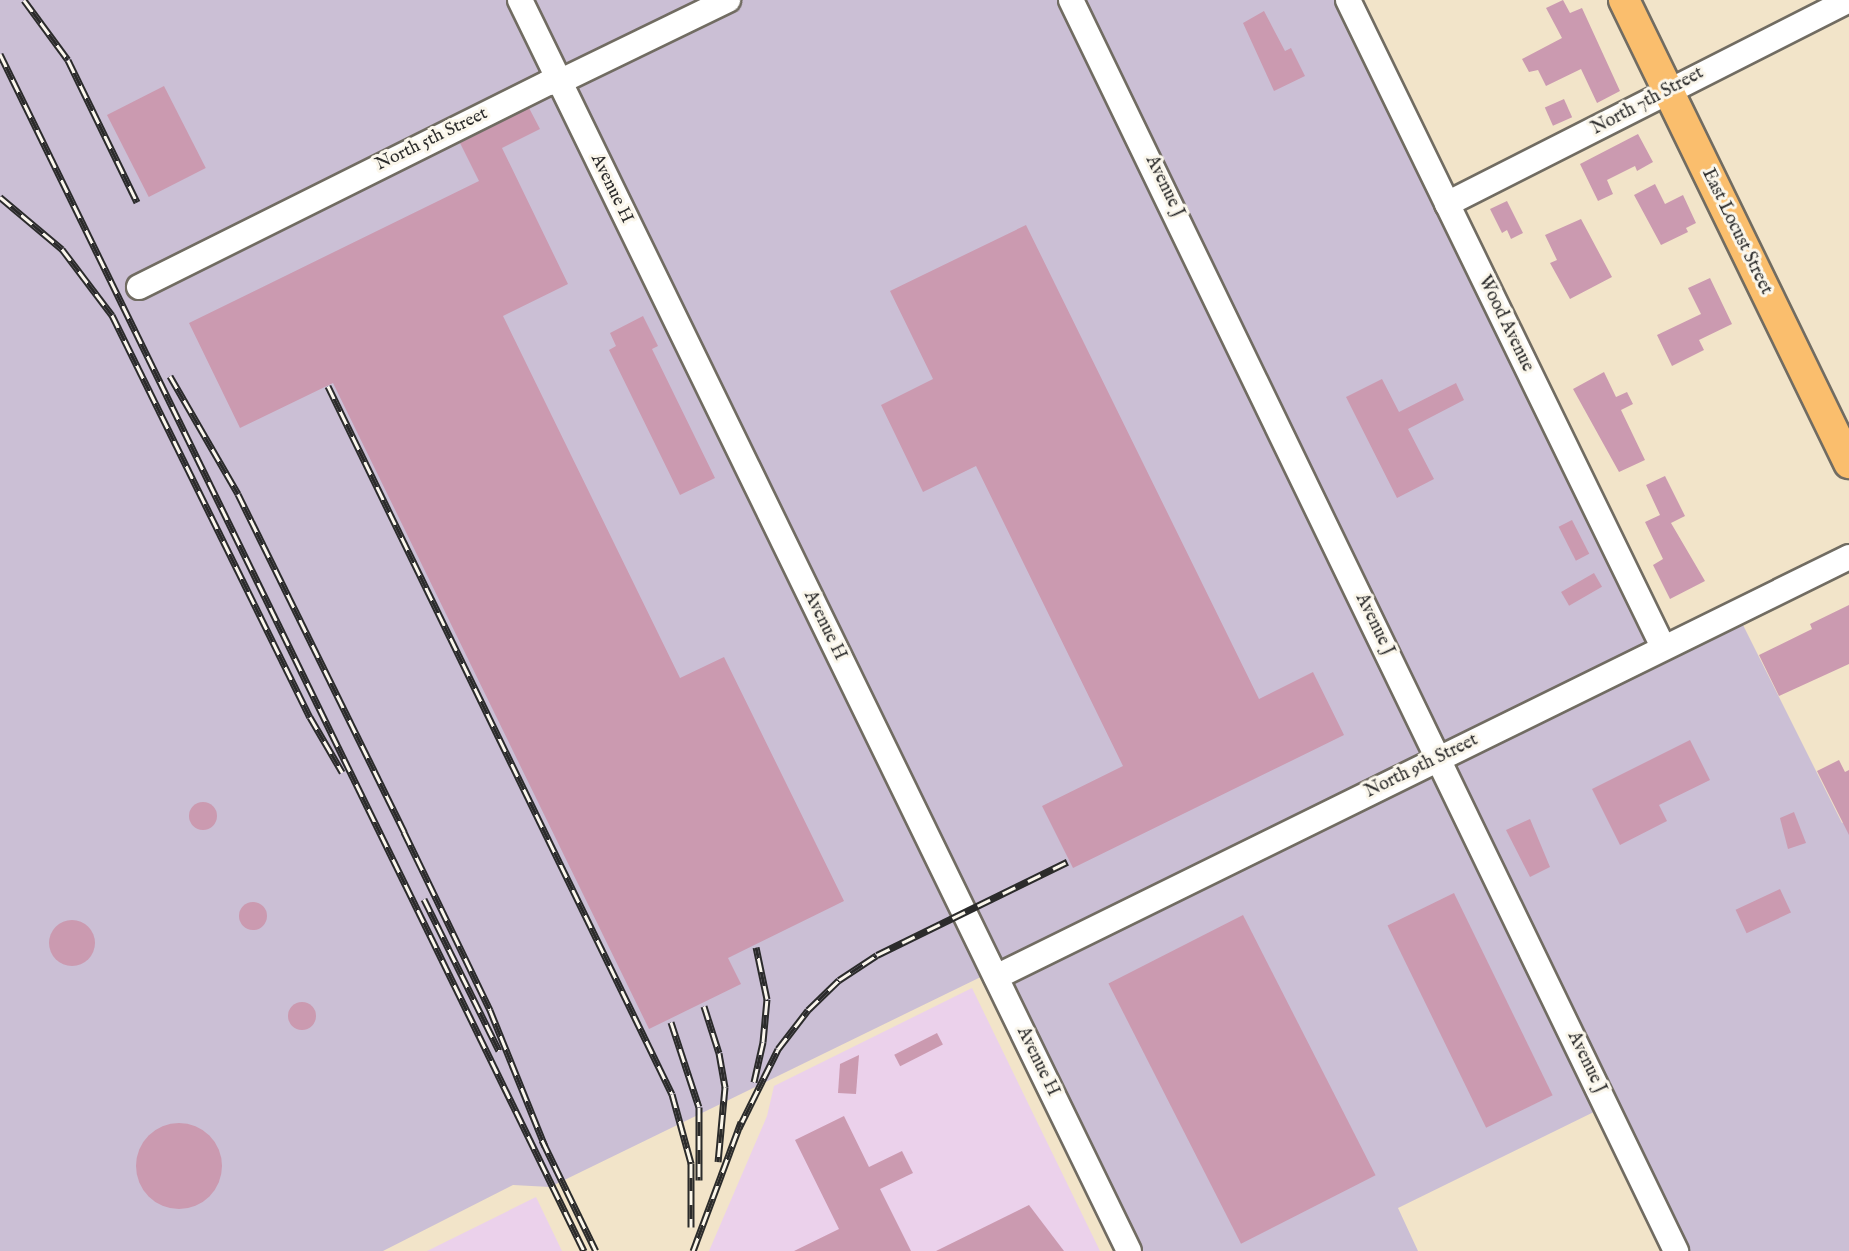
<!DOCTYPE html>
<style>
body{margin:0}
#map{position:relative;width:1849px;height:1251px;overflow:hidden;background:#f2e4c9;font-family:"IM FELL English",serif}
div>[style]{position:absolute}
.built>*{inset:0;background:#ebd1eb}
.industrial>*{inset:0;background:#cbbfd5}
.building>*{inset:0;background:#cb9ab0;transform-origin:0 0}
.round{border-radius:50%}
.roads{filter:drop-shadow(2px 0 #716c62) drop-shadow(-2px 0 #716c62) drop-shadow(0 2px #716c62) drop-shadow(0 -2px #716c62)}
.minor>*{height:24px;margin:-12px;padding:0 12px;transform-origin:12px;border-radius:12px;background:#fff}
.major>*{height:30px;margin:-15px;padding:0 15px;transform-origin:15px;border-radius:15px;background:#fabe6d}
.rail>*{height:7px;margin-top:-3.5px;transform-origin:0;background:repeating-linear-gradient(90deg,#fbf7ec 0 14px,#2b2b2b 0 28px);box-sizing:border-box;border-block:2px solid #2b2b2b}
span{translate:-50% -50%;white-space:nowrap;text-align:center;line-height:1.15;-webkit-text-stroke:6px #fbf7ec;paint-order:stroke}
.street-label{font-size:18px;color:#2b2b2b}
</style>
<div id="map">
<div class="built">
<div style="clip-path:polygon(972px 988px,1100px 1251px,709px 1251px,767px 1116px,774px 1086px)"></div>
<div style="clip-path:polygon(536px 1197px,562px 1251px,427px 1251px)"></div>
</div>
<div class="industrial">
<div style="clip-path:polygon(0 0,1348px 0,1663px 647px,1736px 611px,1842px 823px,1849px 820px,1849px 1251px,1676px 1251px,1606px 1106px,1398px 1208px,1418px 1251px,1127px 1251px,991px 972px,550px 1187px,513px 1185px,383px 1251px,0 1251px)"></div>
</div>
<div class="building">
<div style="clip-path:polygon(1563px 0,1570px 13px,1582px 8px,1620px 91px,1597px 103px,1581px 69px,1546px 86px,1538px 70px,1529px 72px,1522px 59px,1562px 38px,1546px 8px)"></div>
<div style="clip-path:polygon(1264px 11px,1285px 51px,1291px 48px,1305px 76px,1274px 91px,1243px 23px)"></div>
<div style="left:164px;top:86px;width:92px;height:64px;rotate:63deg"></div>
<div style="left:1564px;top:99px;width:20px;height:21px;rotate:66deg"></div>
<div style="clip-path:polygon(529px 108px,540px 129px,502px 148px,568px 284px,503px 316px,680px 678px,724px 657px,844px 901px,728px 958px,741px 984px,649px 1029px,333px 383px,240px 428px,189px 323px,479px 181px,460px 143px)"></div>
<div style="clip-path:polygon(1638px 134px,1653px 162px,1637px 171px,1635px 166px,1607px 180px,1613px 194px,1598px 201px,1580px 164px)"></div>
<div style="clip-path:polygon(1655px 184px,1665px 204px,1683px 195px,1696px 223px,1686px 228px,1688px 232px,1661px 245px,1634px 195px)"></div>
<div style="clip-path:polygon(1507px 201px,1523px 233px,1511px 239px,1507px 230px,1502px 233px,1490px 209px)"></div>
<div style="clip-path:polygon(1581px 219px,1612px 277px,1570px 299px,1550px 263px,1557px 260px,1545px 235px)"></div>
<div style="clip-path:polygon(1026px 225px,1259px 699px,1313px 672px,1344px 735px,1073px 868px,1042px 806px,1123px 766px,976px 466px,923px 492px,881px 405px,933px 379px,890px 291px)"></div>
<div style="clip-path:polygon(1710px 278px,1732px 324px,1699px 340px,1704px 350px,1672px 366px,1657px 335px,1701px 314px,1688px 288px)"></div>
<div style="clip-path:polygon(643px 316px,658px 346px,652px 349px,715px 478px,680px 495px,609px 350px,616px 346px,610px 333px)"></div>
<div style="clip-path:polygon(1604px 372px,1616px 397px,1627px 392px,1633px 404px,1621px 410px,1645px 460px,1619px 472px,1573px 389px)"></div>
<div style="clip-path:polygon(1382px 379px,1399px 412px,1456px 383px,1464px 400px,1408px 429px,1434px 479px,1397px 498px,1346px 397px)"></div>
<div style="clip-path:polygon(1665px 476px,1685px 516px,1671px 523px,1705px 581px,1670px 599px,1653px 565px,1663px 559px,1645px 522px,1660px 515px,1646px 485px)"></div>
<div style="left:1572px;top:520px;width:38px;height:15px;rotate:63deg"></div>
<div style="left:1594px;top:573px;width:16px;height:38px;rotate:60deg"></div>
<div style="clip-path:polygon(1849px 605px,1849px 664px,1779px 696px,1759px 655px,1812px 629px,1810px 624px)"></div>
<div style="clip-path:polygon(1690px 740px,1710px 780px,1659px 805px,1667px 821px,1620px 845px,1592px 789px)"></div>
<div style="clip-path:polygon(1839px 760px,1845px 772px,1849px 770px,1849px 835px,1817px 771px)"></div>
<div class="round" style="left:189px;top:802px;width:28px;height:28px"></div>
<div style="clip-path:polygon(1794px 812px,1806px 843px,1788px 849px,1780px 818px)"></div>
<div style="clip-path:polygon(1530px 819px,1550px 867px,1530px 877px,1506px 830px)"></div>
<div style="left:1780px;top:889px;width:26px;height:49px;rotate:65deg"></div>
<div style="left:1454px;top:893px;width:225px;height:74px;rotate:64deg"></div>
<div class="round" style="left:239px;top:902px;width:28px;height:28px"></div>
<div style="left:1243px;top:915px;width:292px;height:151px;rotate:63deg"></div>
<div class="round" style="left:49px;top:920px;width:46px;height:46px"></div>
<div class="round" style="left:288px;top:1002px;width:28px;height:28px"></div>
<div style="left:937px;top:1033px;width:13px;height:48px;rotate:63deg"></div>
<div style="clip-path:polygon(859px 1055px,856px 1094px,838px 1093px,840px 1064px)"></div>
<div style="clip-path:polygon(844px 1116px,869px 1167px,902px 1151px,913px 1173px,880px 1189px,911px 1251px,794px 1251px,839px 1229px,795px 1140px)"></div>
<div class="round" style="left:136px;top:1123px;width:86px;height:86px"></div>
<div style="clip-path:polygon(1029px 1205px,1064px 1251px,936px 1251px)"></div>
</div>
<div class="roads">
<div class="minor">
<div style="left:520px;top:0;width:1391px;rotate:64.04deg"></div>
<div style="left:1071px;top:0;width:1390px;rotate:64.19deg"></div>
<div style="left:1348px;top:0;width:720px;rotate:64.04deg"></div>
<div style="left:1447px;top:204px;width:451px;rotate:-26.9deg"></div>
<div style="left:139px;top:287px;width:457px;rotate:-26.5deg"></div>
<div style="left:548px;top:83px;width:11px;rotate:-5deg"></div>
<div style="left:559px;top:82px;width:188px;rotate:-25.9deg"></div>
<div style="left:996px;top:977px;width:951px;rotate:-26.21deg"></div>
</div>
<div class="major">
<div style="left:1624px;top:0;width:515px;rotate:64.08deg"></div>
</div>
</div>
<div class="rail">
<div style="left:24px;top:0;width:74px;rotate:53.7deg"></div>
<div style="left:68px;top:60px;width:158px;rotate:64.1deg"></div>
<div style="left:0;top:54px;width:1332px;rotate:63.99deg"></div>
<div style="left:0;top:197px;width:81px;rotate:40deg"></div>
<div style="left:62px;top:249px;width:83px;rotate:52.9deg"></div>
<div style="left:112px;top:315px;width:448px;rotate:63.8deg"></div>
<div style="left:310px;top:717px;width:64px;rotate:59.8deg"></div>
<div style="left:170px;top:376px;width:136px;rotate:60deg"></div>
<div style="left:238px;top:494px;width:377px;rotate:63.8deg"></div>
<div style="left:404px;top:832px;width:198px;rotate:64.2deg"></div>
<div style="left:490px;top:1010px;width:147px;rotate:68deg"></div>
<div style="left:328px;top:386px;width:787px;rotate:64.09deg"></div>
<div style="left:672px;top:1094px;width:72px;rotate:74.6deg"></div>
<div style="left:691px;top:1163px;width:64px;rotate:90deg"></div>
<div style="left:424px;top:899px;width:169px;rotate:63.7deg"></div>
<div style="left:704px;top:1006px;width:49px;rotate:72.3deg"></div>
<div style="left:719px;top:1053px;width:35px;rotate:80deg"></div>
<div style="left:725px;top:1087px;width:75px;rotate:95.3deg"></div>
<div style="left:671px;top:1022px;width:89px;rotate:71.8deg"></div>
<div style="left:699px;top:1107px;width:73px;rotate:90deg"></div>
<div style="left:754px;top:1082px;width:41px;rotate:-77.3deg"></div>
<div style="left:763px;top:1042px;width:43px;rotate:-84.7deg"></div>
<div style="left:767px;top:999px;width:53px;rotate:-101.9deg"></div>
<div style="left:739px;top:1128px;width:88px;rotate:-63.7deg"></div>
<div style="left:778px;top:1049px;width:49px;rotate:-52.4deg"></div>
<div style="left:808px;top:1010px;width:43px;rotate:-44.1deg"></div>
<div style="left:839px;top:980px;width:45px;rotate:-33.3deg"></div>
<div style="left:877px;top:955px;width:212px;rotate:-26.1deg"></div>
<div style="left:542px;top:1140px;width:123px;rotate:64.1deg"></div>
<div style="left:693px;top:1251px;width:138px;rotate:-69.6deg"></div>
</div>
<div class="street-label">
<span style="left:1648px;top:102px;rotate:-28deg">North 7th Street</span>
<span style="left:432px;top:140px;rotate:-26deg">North 5th Street</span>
<span style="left:1164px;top:187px;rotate:64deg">Avenue J</span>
<span style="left:611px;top:189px;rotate:64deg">Avenue H</span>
<span style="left:1736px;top:232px;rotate:64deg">East Locust Street</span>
<span style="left:1505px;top:324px;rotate:64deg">Wood Avenue</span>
<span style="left:1374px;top:625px;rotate:64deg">Avenue J</span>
<span style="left:824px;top:626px;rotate:64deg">Avenue H</span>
<span style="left:1422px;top:767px;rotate:-26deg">North 9th Street</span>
<span style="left:1037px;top:1062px;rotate:64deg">Avenue H</span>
<span style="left:1586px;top:1063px;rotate:64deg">Avenue J</span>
</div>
</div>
